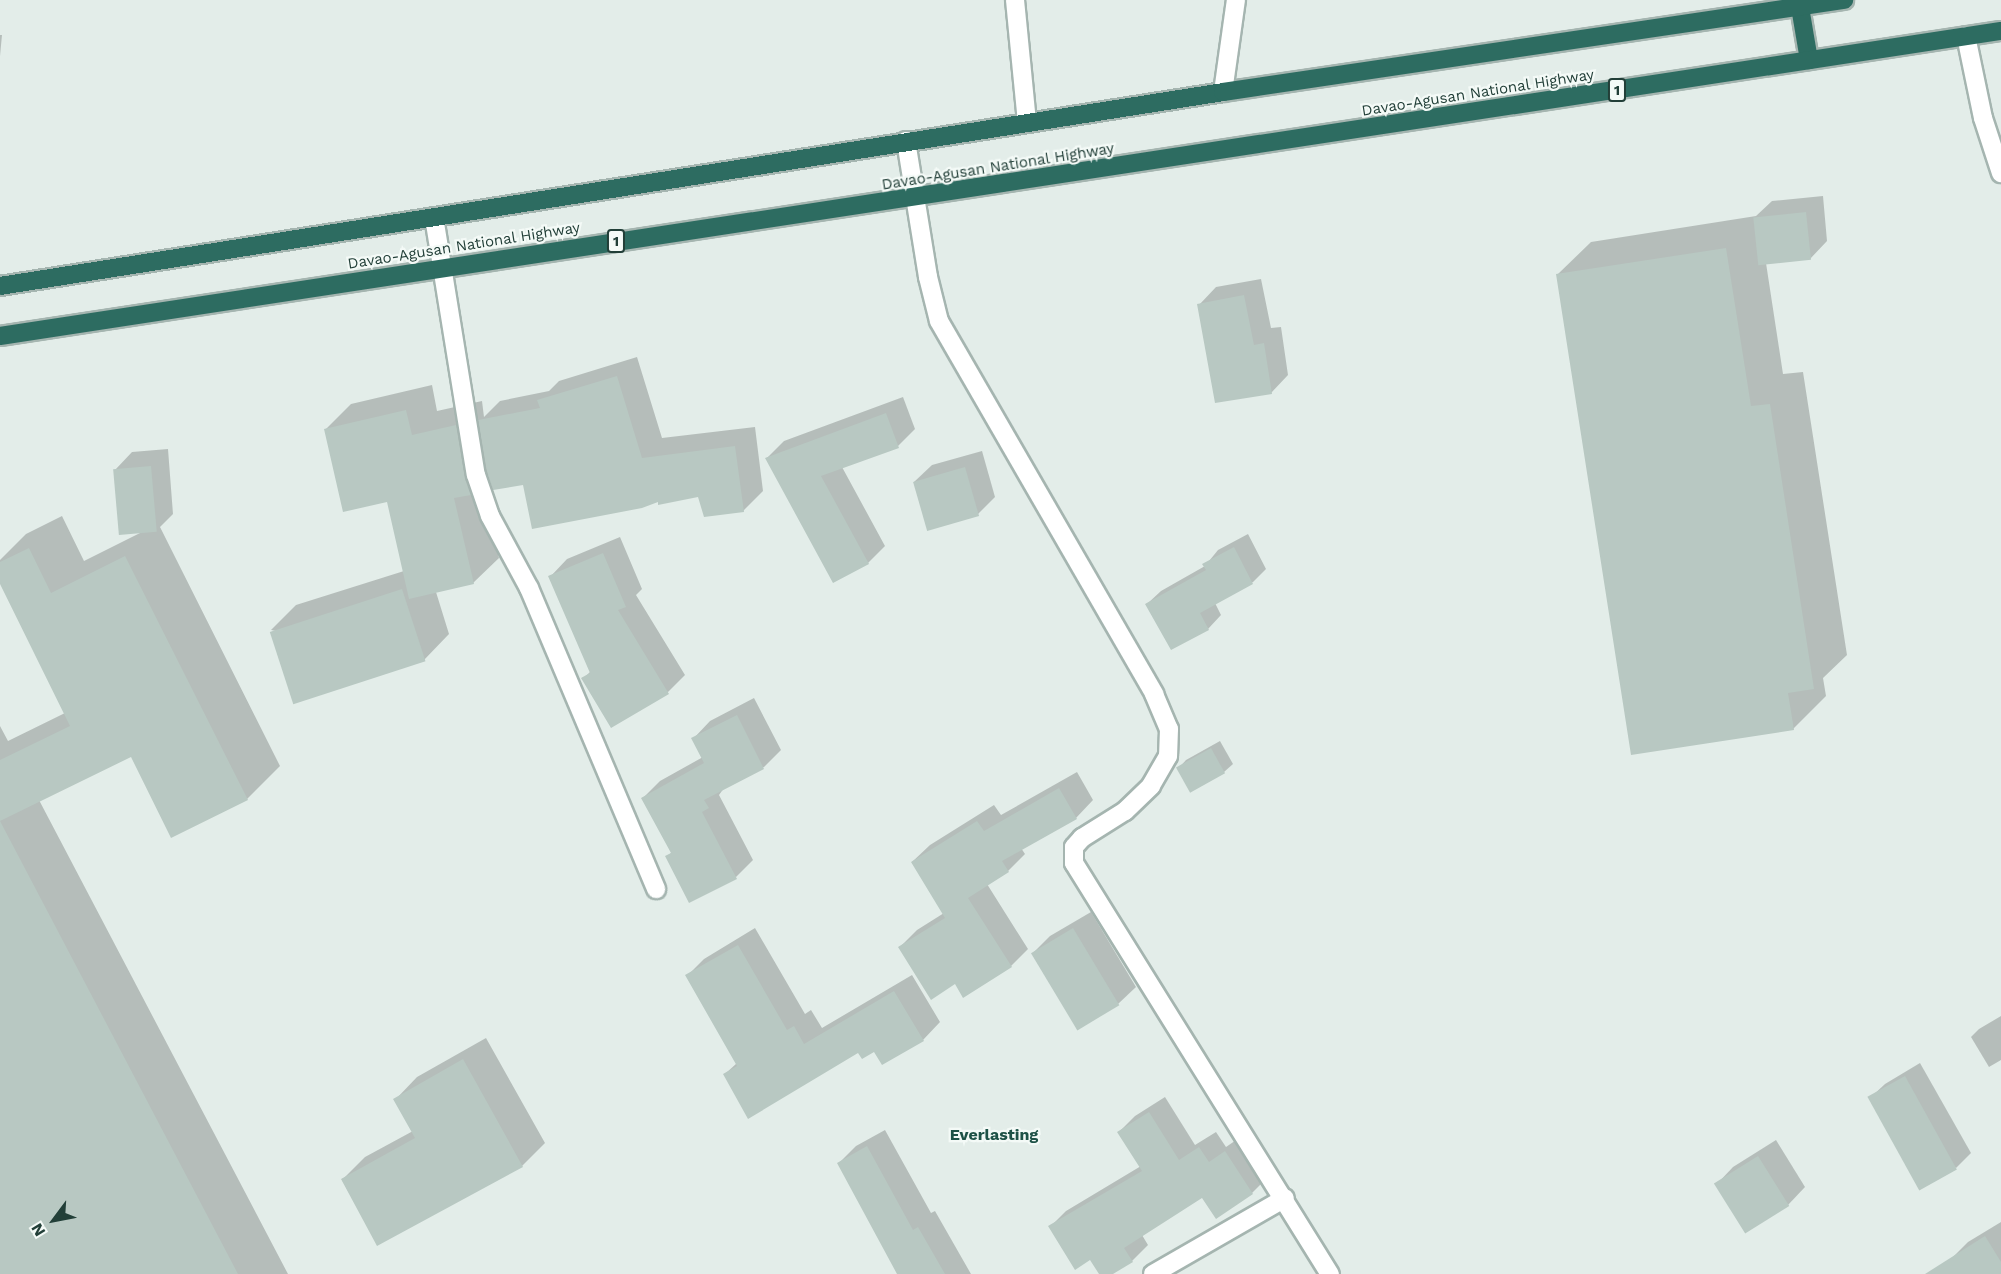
<!DOCTYPE html>
<style>
body{margin:0}
#map{position:relative;width:2001px;height:1274px;overflow:hidden;background:#e3ede9;font-family:"Work Sans",sans-serif}
div>[style]{position:absolute}
.shadow>*{inset:0;background:#0003}
.building>*{inset:0;background:#b8c8c2;transform-origin:0 0}
.roads{filter:drop-shadow(2px 0 #a5b5b0) drop-shadow(-2px 0 #a5b5b0) drop-shadow(0 2px #a5b5b0) drop-shadow(0 -2px #a5b5b0)}
.minor>*{height:18px;margin:-9px;padding:0 9px;transform-origin:9px;border-radius:9px;background:#fff}
.highway>*{height:18px;margin:-9px;padding:0 9px;transform-origin:9px;border-radius:9px;background:#2d6c61}
span{translate:-50% -50%;white-space:nowrap;text-align:center;line-height:1.15;-webkit-text-stroke:4.5px #f4faf7;paint-order:stroke}
.shield-label span{padding:2px 4px;background:#f4faf7;border:2px solid;border-radius:4px;-webkit-text-stroke-width:0}
.shield-label{font-size:14px;color:#223f38;font-weight:700}
.street-label{font-size:15px;color:#223f38}
.neighbourhood-label{font-size:16px;color:#1e5247;font-weight:700}
.north{position:absolute;left:24px;top:1190px;width:60px;height:60px;-webkit-text-stroke:4px #f4faf7;paint-order:stroke;rotate:238deg;font-size:16px;font-weight:700;line-height:24px;text-align:center;color:#223f38}
.north::after{content:'';display:block;margin:auto;width:21px;height:27px;background:#223f38;clip-path:polygon(50% 0,100% 100%,50% 72%,0 100%)}
</style>
<div id="map">
<div class="shadow">
<div style="clip-path:polygon(0 35px,2px 35px,0 56px)"></div>
<div style="clip-path:polygon(1823px 196px,1827px 241px,1810px 259px,1766px 263px,1783px 374px,1803px 372px,1847px 655px,1823px 678px,1826px 696px,1793px 729px,1558px 274px,1591px 242px,1756px 216px,1772px 201px)"></div>
<div style="clip-path:polygon(1261px 279px,1271px 328px,1281px 327px,1288px 375px,1271px 393px,1199px 305px,1216px 287px)"></div>
<div style="clip-path:polygon(637px 357px,662px 438px,755px 427px,763px 491px,743px 511px,699px 495px,659px 500px,524px 483px,489px 474px,482px 482px,499px 558px,473px 583px,436px 592px,449px 634px,424px 660px,271px 630px,296px 605px,404px 571px,388px 501px,326px 429px,351px 404px,432px 385px,437px 411px,482px 401px,484px 417px,500px 401px,549px 391px,559px 381px)"></div>
<div style="clip-path:polygon(903px 397px,915px 429px,898px 446px,842px 467px,885px 546px,868px 563px,767px 458px,784px 441px)"></div>
<div style="clip-path:polygon(168px 449px,173px 514px,160px 527px,280px 766px,247px 799px,131px 755px,39px 800px,288px 1274px,0 1274px,0 726px,8px 741px,65px 713px,0 581px,0 560px,26px 534px,62px 516px,84px 561px,142px 532px,115px 470px,132px 452px)"></div>
<div style="clip-path:polygon(982px 451px,995px 497px,978px 514px,914px 482px,932px 465px)"></div>
<div style="clip-path:polygon(1248px 534px,1266px 569px,1253px 582px,1215px 603px,1221px 615px,1208px 629px,1147px 604px,1161px 591px,1205px 566px,1218px 550px)"></div>
<div style="clip-path:polygon(620px 537px,642px 589px,636px 595px,685px 675px,668px 692px,583px 679px,591px 671px,550px 577px,567px 559px)"></div>
<div style="clip-path:polygon(754px 698px,781px 750px,764px 767px,724px 788px,719px 795px,753px 860px,736px 877px,667px 857px,672px 852px,643px 798px,660px 781px,703px 757px,693px 739px,710px 721px)"></div>
<div style="clip-path:polygon(1220px 741px,1233px 764px,1224px 772px,1178px 769px,1186px 760px)"></div>
<div style="clip-path:polygon(1077px 772px,1093px 800px,1076px 818px,1021px 848px,1025px 854px,1008px 871px,987px 884px,1028px 949px,1011px 966px,955px 982px,900px 947px,917px 930px,944px 913px,912px 862px,930px 845px,994px 805px,1001px 815px)"></div>
<div style="clip-path:polygon(1091px 912px,1136px 987px,1118px 1004px,1033px 953px,1050px 936px)"></div>
<div style="clip-path:polygon(755px 928px,805px 1014px,811px 1010px,822px 1028px,912px 975px,940px 1022px,923px 1040px,725px 1074px,737px 1063px,687px 976px,704px 959px)"></div>
<div style="clip-path:polygon(2001px 1016px,2001px 1060px,1989px 1067px,1971px 1037px,1979px 1029px)"></div>
<div style="clip-path:polygon(486px 1038px,545px 1143px,522px 1166px,378px 1244px,342px 1180px,365px 1157px,413px 1131px,395px 1100px,417px 1077px)"></div>
<div style="clip-path:polygon(1920px 1063px,1971px 1153px,1956px 1168px,1870px 1098px,1885px 1084px)"></div>
<div style="clip-path:polygon(1165px 1097px,1195px 1145px,1216px 1132px,1226px 1147px,1242px 1136px,1268px 1177px,1252px 1193px,1217px 1217px,1203px 1196px,1142px 1235px,1148px 1245px,1132px 1261px,1110px 1274px,1101px 1274px,1091px 1258px,1050px 1227px,1066px 1211px,1141px 1166px,1119px 1132px,1135px 1116px)"></div>
<div style="clip-path:polygon(885px 1130px,931px 1213px,935px 1211px,971px 1274px,900px 1274px,839px 1163px,856px 1146px)"></div>
<div style="clip-path:polygon(1776px 1140px,1805px 1187px,1788px 1205px,1745px 1232px,1716px 1185px,1733px 1167px)"></div>
<div style="clip-path:polygon(2001px 1222px,2001px 1274px,1960px 1274px,1951px 1259px,1968px 1242px)"></div>
</div>
<div class="building">
<div style="left:1806px;top:212px;width:48px;height:53px;rotate:84deg"></div>
<div style="clip-path:polygon(1726px 248px,1751px 406px,1770px 404px,1814px 689px,1788px 693px,1794px 730px,1631px 755px,1556px 274px)"></div>
<div style="clip-path:polygon(1244px 295px,1254px 345px,1264px 343px,1272px 394px,1215px 403px,1197px 304px)"></div>
<div style="clip-path:polygon(617px 376px,642px 458px,735px 446px,744px 512px,704px 517px,698px 497px,658px 505px,658px 502px,642px 508px,532px 529px,523px 485px,493px 490px,487px 472px,478px 420px,540px 408px,537px 400px)"></div>
<div style="clip-path:polygon(406px 410px,412px 435px,456px 425px,465px 477px,471px 495px,454px 498px,474px 584px,409px 599px,387px 502px,343px 512px,324px 429px)"></div>
<div style="clip-path:polygon(886px 413px,899px 448px,821px 476px,869px 564px,833px 583px,765px 458px)"></div>
<div style="left:151px;top:466px;width:66px;height:38px;rotate:85deg"></div>
<div style="left:965px;top:467px;width:51px;height:54px;rotate:74deg"></div>
<div style="clip-path:polygon(1234px 547px,1253px 584px,1200px 613px,1209px 630px,1171px 650px,1145px 604px,1206px 570px,1202px 564px)"></div>
<div style="clip-path:polygon(29px 548px,51px 593px,125px 556px,248px 800px,171px 838px,131px 757px,0 821px,238px 1274px,0 1274px,0 760px,70px 726px,0 584px,0 562px)"></div>
<div style="clip-path:polygon(603px 553px,626px 607px,618px 610px,669px 694px,611px 728px,581px 678px,590px 673px,548px 576px)"></div>
<div style="left:402px;top:589px;width:76px;height:139px;rotate:72deg"></div>
<div style="clip-path:polygon(737px 715px,764px 769px,704px 800px,709px 808px,702px 812px,737px 879px,689px 903px,665px 856px,671px 853px,641px 798px,704px 763px,691px 738px)"></div>
<div style="left:1211px;top:748px;width:29px;height:40px;rotate:61deg"></div>
<div style="clip-path:polygon(1059px 788px,1077px 819px,1002px 861px,1009px 872px,968px 898px,1012px 967px,963px 998px,955px 984px,931px 1000px,898px 947px,945px 918px,911px 862px,977px 821px,984px 831px)"></div>
<div style="left:1073px;top:928px;width:90px;height:49px;rotate:59deg"></div>
<div style="clip-path:polygon(738px 945px,787px 1030px,794px 1026px,804px 1044px,894px 991px,924px 1041px,882px 1065px,874px 1052px,862px 1059px,858px 1053px,748px 1119px,723px 1074px,737px 1066px,685px 975px)"></div>
<div style="clip-path:polygon(463px 1059px,523px 1167px,377px 1246px,341px 1179px,415px 1138px,393px 1099px)"></div>
<div style="left:1905px;top:1076px;width:107px;height:43px;rotate:61deg"></div>
<div style="clip-path:polygon(1149px 1112px,1179px 1160px,1199px 1147px,1209px 1162px,1225px 1151px,1253px 1194px,1216px 1219px,1202px 1198px,1124px 1248px,1133px 1262px,1113px 1274px,1099px 1274px,1090px 1260px,1075px 1270px,1048px 1226px,1142px 1171px,1117px 1132px)"></div>
<div style="clip-path:polygon(867px 1146px,913px 1230px,918px 1227px,945px 1274px,897px 1274px,837px 1163px)"></div>
<div style="left:1758px;top:1156px;width:59px;height:52px;rotate:58deg"></div>
<div style="clip-path:polygon(1985px 1236px,2001px 1262px,2001px 1274px,1925px 1274px)"></div>
</div>
<div class="roads">
<div class="minor">
<div style="left:1015px;top:0;width:123px;rotate:84.4deg"></div>
<div style="left:1966px;top:36px;width:84px;rotate:78.3deg"></div>
<div style="left:1983px;top:118px;width:58px;rotate:71.9deg"></div>
<div style="left:1223px;top:92px;width:93px;rotate:-82deg"></div>
<div style="left:906px;top:141px;width:138px;rotate:80.8deg"></div>
<div style="left:928px;top:277px;width:45px;rotate:76deg"></div>
<div style="left:939px;top:321px;width:431px;rotate:60deg"></div>
<div style="left:1154px;top:694px;width:38px;rotate:67deg"></div>
<div style="left:1169px;top:729px;width:27px;rotate:92deg"></div>
<div style="left:1168px;top:756px;width:34px;rotate:120deg"></div>
<div style="left:1151px;top:786px;width:36px;rotate:136deg"></div>
<div style="left:1125px;top:811px;width:51px;rotate:147.9deg"></div>
<div style="left:1082px;top:838px;width:12px;rotate:132deg"></div>
<div style="left:1074px;top:847px;width:16px;rotate:90deg"></div>
<div style="left:1074px;top:863px;width:484px;rotate:58.1deg"></div>
<div style="left:434px;top:217px;width:261px;rotate:80.8deg"></div>
<div style="left:476px;top:475px;width:43px;rotate:71.1deg"></div>
<div style="left:490px;top:516px;width:82px;rotate:61.6deg"></div>
<div style="left:529px;top:588px;width:327px;rotate:67.1deg"></div>
<div style="left:1153px;top:1274px;width:152px;rotate:-29.9deg"></div>
</div>
<div class="highway">
<div style="left:1800px;top:7px;width:54px;rotate:80.4deg"></div>
<div style="left:0;top:286px;width:1238px;rotate:-9.01deg"></div>
<div style="left:1223px;top:92px;width:628px;rotate:-8.43deg"></div>
<div style="left:0;top:336px;width:2024px;rotate:-8.67deg"></div>
</div>
</div>
<div class="shield-label">
<span style="left:1617px;top:90px">1</span>
<span style="left:616px;top:241px">1</span>
</div>
<div class="street-label">
<span style="left:1478px;top:93px;rotate:-9deg">Davao-Agusan National Highway</span>
<span style="left:998px;top:167px;rotate:-9deg">Davao-Agusan National Highway</span>
<span style="left:464px;top:246px;rotate:-9deg">Davao-Agusan National Highway</span>
</div>
<div class="neighbourhood-label">
<span style="left:994px;top:1135px">Everlasting</span>
</div>
<div class="north">N</div>
</div>
